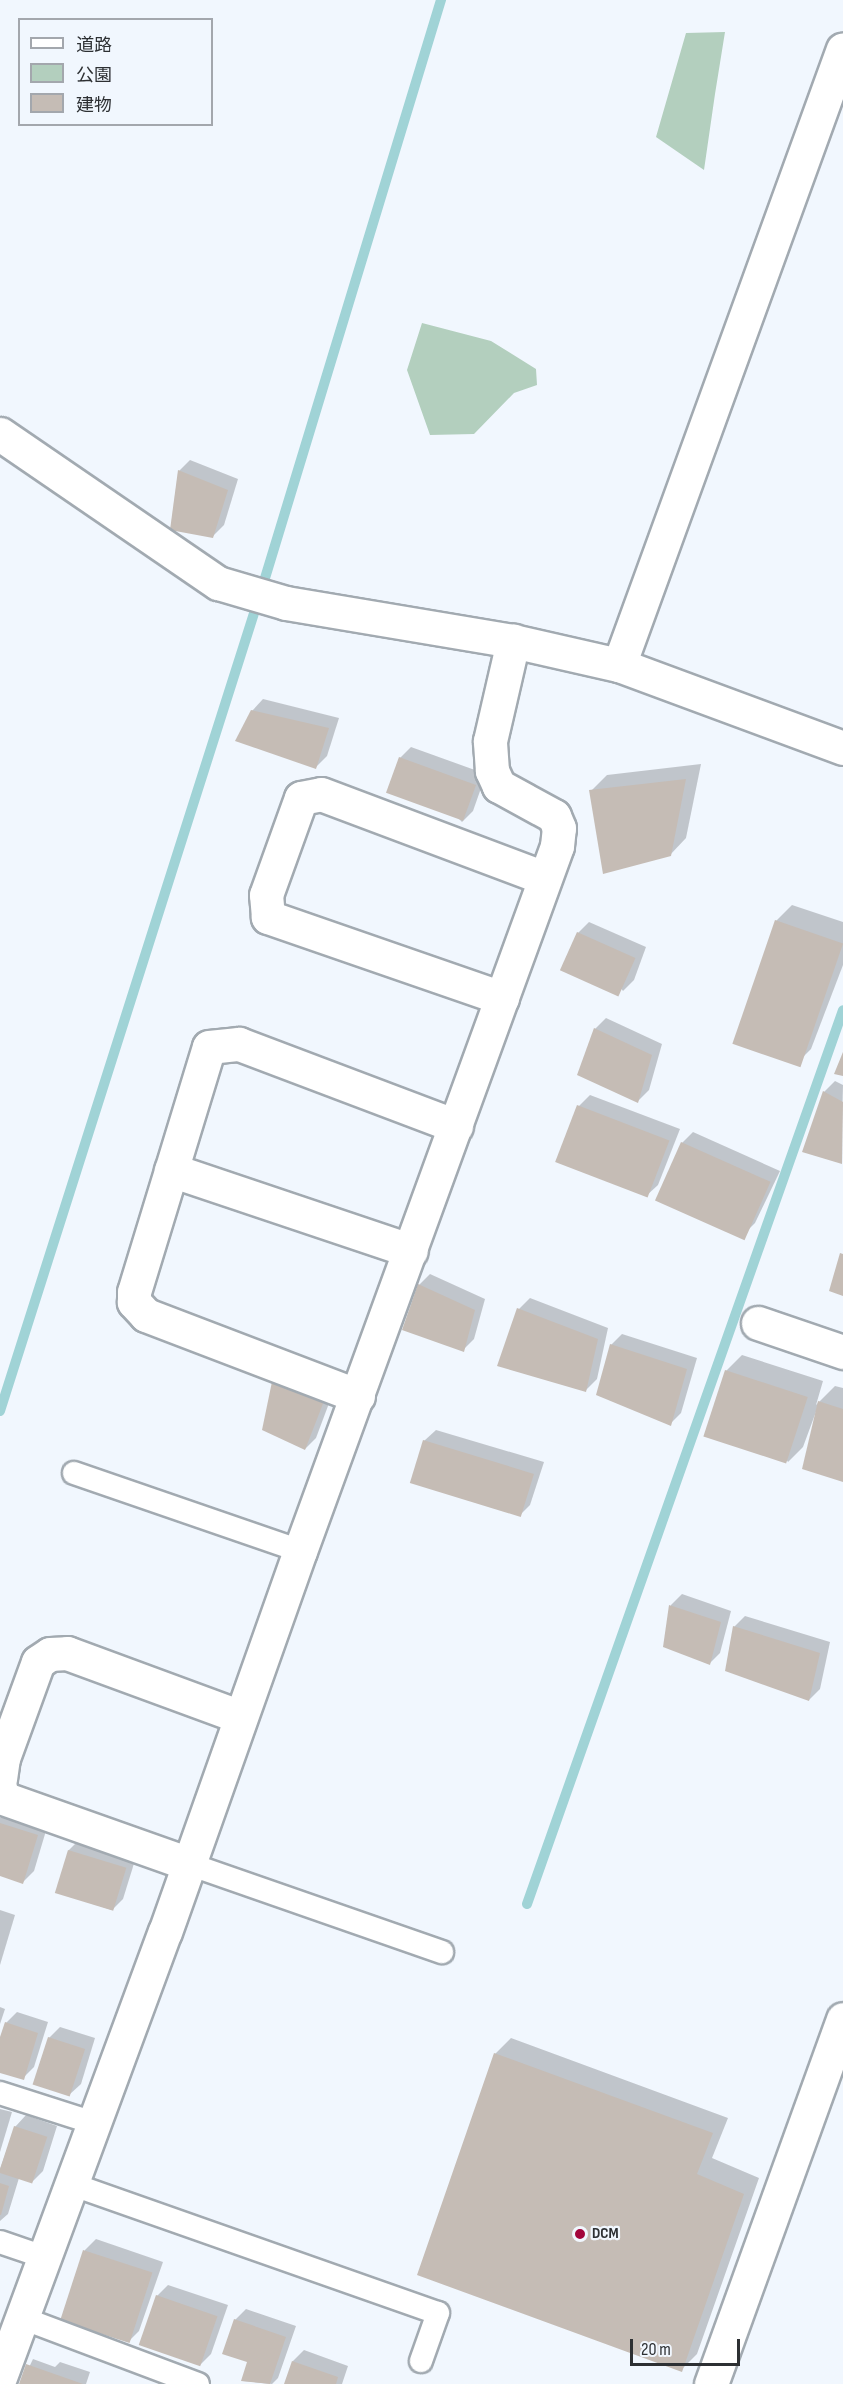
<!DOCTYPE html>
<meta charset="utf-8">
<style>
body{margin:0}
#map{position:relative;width:843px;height:2384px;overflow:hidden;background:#f1f7fe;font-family:"Sofia Sans Condensed","Noto Sans JP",sans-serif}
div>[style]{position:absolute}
.green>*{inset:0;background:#b3cfbe}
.shadow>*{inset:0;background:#0003}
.stream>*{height:10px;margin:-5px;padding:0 5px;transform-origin:5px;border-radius:5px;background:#a0d3d6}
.building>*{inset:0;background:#c5bcb5;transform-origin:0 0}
.roads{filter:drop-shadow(2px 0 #a2aab1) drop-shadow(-2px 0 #a2aab1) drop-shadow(0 2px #a2aab1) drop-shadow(0 -2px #a2aab1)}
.service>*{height:22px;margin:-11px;padding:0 11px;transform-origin:11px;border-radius:11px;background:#fff}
.minor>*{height:33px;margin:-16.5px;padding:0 16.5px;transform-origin:16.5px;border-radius:16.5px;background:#fff}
.dots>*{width:16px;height:16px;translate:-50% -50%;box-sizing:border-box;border:3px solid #f1f7fe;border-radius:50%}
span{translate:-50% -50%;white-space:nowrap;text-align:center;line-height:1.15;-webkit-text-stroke:4.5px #f1f7fe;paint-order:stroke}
.poi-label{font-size:16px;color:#2d3033;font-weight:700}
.left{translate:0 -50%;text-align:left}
.legend{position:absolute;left:18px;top:18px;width:195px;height:108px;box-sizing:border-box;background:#f1f7fe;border:2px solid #a3a7ad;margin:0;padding:8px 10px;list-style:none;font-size:18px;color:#2d3033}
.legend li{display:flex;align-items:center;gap:12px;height:30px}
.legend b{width:30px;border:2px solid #a3a7ad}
.scale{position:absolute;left:630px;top:2339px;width:110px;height:27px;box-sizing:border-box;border:3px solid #2d3033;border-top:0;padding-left:8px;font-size:18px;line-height:21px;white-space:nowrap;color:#2d3033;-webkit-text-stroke:4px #f1f7fe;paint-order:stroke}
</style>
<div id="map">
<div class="green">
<div style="clip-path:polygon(725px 32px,715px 94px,704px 170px,656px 137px,686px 33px)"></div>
<div style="clip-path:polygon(422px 323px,491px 341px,536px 369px,537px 385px,514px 393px,474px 434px,430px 435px,407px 370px)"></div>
</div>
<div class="shadow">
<div style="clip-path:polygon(190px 460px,238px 479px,224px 525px,213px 536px,179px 471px)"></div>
<div style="clip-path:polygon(263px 699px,339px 718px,327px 756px,316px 767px,252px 711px)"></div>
<div style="clip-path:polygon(411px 747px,486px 774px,473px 811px,462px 822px,400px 758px)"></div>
<div style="clip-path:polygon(701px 764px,686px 838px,670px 855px,591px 791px,607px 775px)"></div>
<div style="clip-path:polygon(792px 905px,843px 922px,843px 965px,811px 1049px,795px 1065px,776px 921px)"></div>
<div style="clip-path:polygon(589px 922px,646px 947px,634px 980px,623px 991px,578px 933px)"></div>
<div style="clip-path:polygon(606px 1018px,662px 1044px,649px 1090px,638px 1101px,579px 1075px,595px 1029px)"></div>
<div style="clip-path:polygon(835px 1081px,843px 1085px,841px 1162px,824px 1092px)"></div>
<div style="clip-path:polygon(590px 1095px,680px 1129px,658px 1185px,646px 1196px,579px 1106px)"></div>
<div style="clip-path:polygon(693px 1132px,780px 1171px,755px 1223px,744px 1234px,682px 1143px)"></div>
<div style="clip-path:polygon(430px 1274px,485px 1299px,474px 1339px,463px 1350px,419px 1285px)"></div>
<div style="clip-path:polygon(530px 1298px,608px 1328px,597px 1379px,586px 1390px,519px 1309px)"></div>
<div style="clip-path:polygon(622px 1334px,697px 1358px,681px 1413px,670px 1424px,611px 1345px)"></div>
<div style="clip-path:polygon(742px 1355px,823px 1381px,816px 1405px,835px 1386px,843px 1388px,843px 1481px,817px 1409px,803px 1447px,788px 1462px,726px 1371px)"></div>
<div style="clip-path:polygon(286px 1362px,334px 1390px,316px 1438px,305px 1449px)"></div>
<div style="clip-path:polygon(436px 1430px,544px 1462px,530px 1505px,519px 1516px,424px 1441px)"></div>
<div style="clip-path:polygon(682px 1594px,731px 1611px,720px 1653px,709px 1664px,665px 1646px,671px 1605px)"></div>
<div style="clip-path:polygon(745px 1616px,830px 1642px,820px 1689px,809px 1700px,734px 1627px)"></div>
<div style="clip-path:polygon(7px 1811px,48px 1824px,34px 1871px,23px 1882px,0 1875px,0 1818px)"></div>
<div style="clip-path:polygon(80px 1839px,136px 1857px,123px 1899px,112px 1910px,56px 1892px,69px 1850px)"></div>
<div style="clip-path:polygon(0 1910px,15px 1915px,0 1965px)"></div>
<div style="clip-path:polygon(0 2007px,5px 2009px,0 2024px)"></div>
<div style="clip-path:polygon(17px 2012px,48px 2022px,34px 2067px,23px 2078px,0 2071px,0 2042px,6px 2023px)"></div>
<div style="clip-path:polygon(60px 2027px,95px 2038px,81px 2084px,69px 2095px,49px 2038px)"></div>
<div style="clip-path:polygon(511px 2038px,728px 2118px,712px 2158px,759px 2178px,697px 2354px,681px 2370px,495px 2054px)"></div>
<div style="clip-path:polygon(0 2109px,12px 2112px,0 2152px)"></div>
<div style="clip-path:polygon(26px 2115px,57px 2126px,43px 2171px,32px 2182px,19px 2178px,8px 2214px,0 2221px,0 2169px,15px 2127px)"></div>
<div style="clip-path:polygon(96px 2239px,163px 2262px,139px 2331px,128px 2342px,62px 2319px,85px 2250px)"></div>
<div style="clip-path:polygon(168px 2285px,228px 2305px,211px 2354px,200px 2365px,157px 2296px)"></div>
<div style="clip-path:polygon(246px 2309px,296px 2326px,278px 2378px,272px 2384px,243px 2381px,249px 2362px,235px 2320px)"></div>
<div style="clip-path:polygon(304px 2350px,348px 2366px,342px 2384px,286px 2384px,293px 2361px)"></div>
<div style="clip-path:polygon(33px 2359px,55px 2367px,60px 2362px,90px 2372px,86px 2384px,21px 2384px)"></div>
</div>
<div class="stream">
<div style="left:0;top:1411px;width:864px;rotate:-72.34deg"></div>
<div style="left:262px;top:588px;width:615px;rotate:-73.07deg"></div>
<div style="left:527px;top:1904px;width:948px;rotate:-70.53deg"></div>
</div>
<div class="building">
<div style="clip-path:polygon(178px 470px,228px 490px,213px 538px,170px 530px)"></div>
<div style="clip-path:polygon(251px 710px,329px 728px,316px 769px,235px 741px)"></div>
<div style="left:399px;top:757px;width:82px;height:38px;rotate:20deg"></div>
<div style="clip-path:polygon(686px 779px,671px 856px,603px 874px,589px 790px)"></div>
<div style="left:775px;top:920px;width:72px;height:131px;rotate:19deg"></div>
<div style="left:577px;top:932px;width:64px;height:42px;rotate:24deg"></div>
<div style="clip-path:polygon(594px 1028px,652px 1055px,638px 1103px,577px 1075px)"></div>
<div style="clip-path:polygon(843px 1052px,843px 1076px,834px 1074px)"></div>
<div style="clip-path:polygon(823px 1091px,843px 1102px,842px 1164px,802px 1152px)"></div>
<div style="left:577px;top:1105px;width:99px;height:61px;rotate:21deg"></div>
<div style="left:681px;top:1142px;width:98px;height:64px;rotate:24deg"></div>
<div style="clip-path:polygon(840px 1253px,843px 1254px,843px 1296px,829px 1291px)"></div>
<div style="clip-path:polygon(418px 1284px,475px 1310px,464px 1352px,402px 1330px)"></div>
<div style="clip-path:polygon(517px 1308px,598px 1339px,586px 1392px,497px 1366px)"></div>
<div style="clip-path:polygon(610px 1344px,687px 1369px,671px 1426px,596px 1395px)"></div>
<div style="left:725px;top:1370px;width:87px;height:70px;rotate:18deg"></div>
<div style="clip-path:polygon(274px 1372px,324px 1401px,305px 1450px,262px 1430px)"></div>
<div style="clip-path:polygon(818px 1401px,843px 1409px,843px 1482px,802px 1469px)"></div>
<div style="left:423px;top:1440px;width:116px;height:45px;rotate:17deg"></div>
<div style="clip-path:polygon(669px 1605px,721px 1622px,710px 1665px,663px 1647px)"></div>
<div style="clip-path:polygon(733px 1626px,820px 1653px,809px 1701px,725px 1671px)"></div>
<div style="clip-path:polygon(0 1823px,38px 1835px,23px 1884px,0 1876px)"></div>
<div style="left:68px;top:1850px;width:61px;height:45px;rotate:17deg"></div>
<div style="clip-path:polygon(5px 2022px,38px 2033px,24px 2080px,0 2073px,0 2037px)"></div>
<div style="left:48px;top:2037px;width:39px;height:50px;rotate:18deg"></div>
<div style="clip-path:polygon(494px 2053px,713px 2133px,697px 2174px,744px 2194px,682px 2372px,417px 2275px)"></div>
<div style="left:14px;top:2126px;width:35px;height:49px;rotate:18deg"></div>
<div style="clip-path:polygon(0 2183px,9px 2186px,1px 2215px,0 2215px)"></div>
<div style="left:83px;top:2250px;width:73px;height:74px;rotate:18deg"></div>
<div style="left:156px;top:2295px;width:65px;height:53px;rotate:19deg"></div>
<div style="clip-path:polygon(234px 2319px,286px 2337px,270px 2384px,241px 2381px,247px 2362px,222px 2354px)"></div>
<div style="clip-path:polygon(292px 2361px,338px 2377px,336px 2384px,284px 2384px)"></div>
<div style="clip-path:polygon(26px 2364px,83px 2384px,19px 2384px)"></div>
</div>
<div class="roads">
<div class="service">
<div style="left:74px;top:1473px;width:239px;rotate:19deg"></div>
<div style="left:189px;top:1864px;width:268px;rotate:19.2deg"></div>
<div style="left:0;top:2093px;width:99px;rotate:17.7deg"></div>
<div style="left:71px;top:2184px;width:389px;rotate:19.4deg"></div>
<div style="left:438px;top:2313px;width:51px;rotate:109.5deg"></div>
<div style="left:0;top:2242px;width:46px;rotate:18.8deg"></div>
<div style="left:22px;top:2318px;width:188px;rotate:20.6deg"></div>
</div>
<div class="minor">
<div style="left:0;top:434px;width:264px;rotate:34.4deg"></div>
<div style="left:218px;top:583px;width:71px;rotate:16.4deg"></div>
<div style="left:286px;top:603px;width:230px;rotate:9.5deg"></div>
<div style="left:513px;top:641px;width:109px;rotate:12.8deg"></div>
<div style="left:619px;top:665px;width:239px;rotate:20.3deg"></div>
<div style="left:619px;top:665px;width:655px;rotate:-70.02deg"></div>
<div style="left:502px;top:998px;width:248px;rotate:-160.9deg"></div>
<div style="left:268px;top:917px;width:22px;rotate:-95deg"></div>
<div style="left:266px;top:895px;width:103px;rotate:-70.2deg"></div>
<div style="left:301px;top:798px;width:20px;rotate:-11deg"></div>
<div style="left:321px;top:794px;width:239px;rotate:20.6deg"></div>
<div style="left:171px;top:1170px;width:253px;rotate:18.6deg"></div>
<div style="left:758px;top:1323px;width:90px;rotate:18.8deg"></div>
<div style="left:358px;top:1396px;width:227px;rotate:-159.1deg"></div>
<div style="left:146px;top:1315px;width:18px;rotate:-133deg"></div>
<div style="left:134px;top:1302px;width:10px;rotate:-90deg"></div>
<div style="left:134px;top:1292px;width:256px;rotate:-73deg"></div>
<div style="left:209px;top:1047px;width:30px;rotate:-6deg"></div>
<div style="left:239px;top:1044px;width:232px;rotate:20.7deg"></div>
<div style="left:0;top:1779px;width:21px;rotate:-82deg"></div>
<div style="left:3px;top:1758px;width:102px;rotate:-70deg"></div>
<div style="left:38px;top:1662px;width:14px;rotate:-34deg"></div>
<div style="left:50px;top:1654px;width:17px;rotate:-3deg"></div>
<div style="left:67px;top:1653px;width:185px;rotate:20.2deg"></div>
<div style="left:0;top:1788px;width:10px;rotate:73deg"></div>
<div style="left:3px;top:1798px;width:197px;rotate:19.5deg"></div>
<div style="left:0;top:2377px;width:475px;rotate:-69.7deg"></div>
<div style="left:165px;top:1932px;width:404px;rotate:-70.5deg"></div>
<div style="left:300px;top:1551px;width:750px;rotate:-69.97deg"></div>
<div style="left:557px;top:846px;width:18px;rotate:-84deg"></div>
<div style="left:559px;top:828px;width:13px;rotate:-113deg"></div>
<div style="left:554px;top:816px;width:63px;rotate:-151.4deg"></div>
<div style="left:499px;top:786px;width:17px;rotate:-115deg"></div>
<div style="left:492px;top:771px;width:30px;rotate:-94deg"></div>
<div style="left:490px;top:741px;width:103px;rotate:-77deg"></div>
<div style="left:711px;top:2384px;width:388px;rotate:-70.1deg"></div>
</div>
</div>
<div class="dots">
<div style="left:580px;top:2234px;background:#a3063c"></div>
</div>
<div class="poi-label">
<span class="left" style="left:592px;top:2234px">DCM</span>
</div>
<ul class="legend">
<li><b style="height:8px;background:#fff"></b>道路</li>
<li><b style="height:16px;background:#b3cfbe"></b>公園</li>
<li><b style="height:16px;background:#c5bcb5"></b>建物</li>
</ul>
<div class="scale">20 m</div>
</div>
